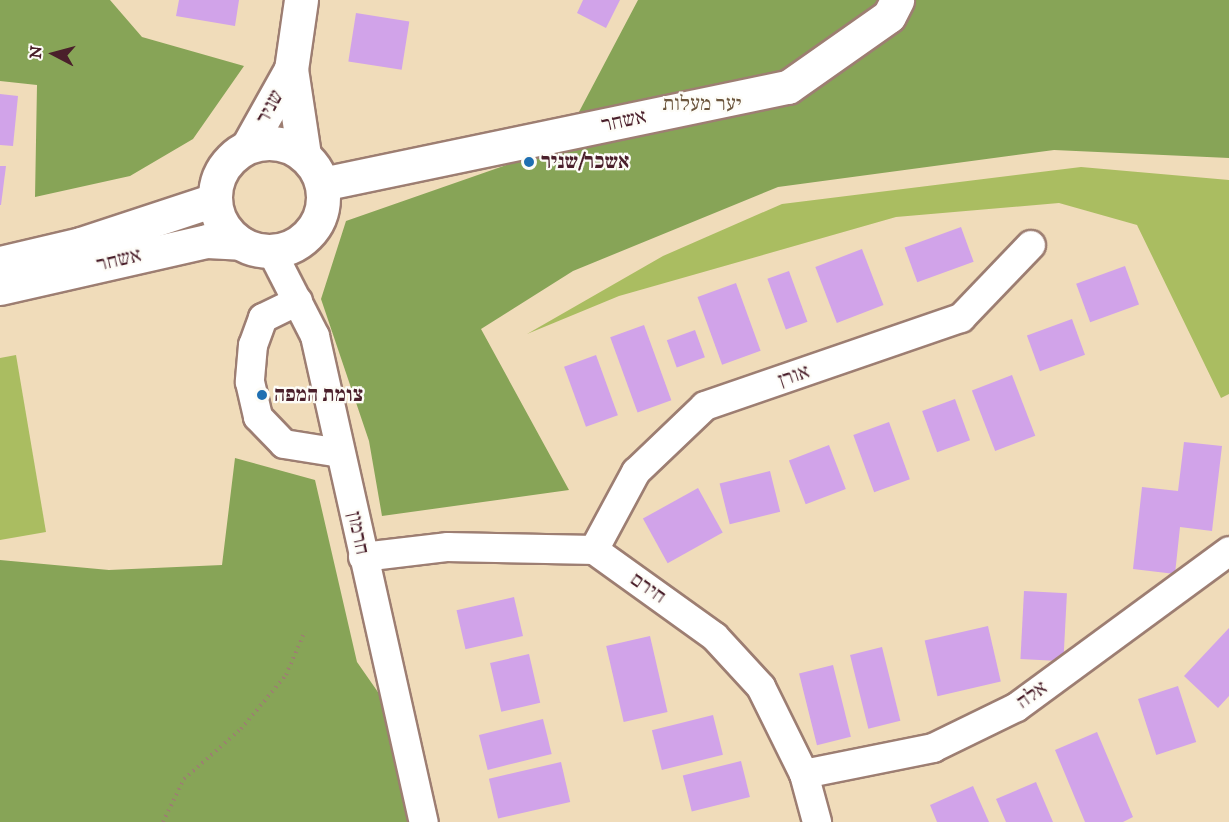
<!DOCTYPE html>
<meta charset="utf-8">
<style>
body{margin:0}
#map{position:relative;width:1229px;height:822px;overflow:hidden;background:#f0dcba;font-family:"IM FELL DW Pica","Frank Ruhl Libre",serif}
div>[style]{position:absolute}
.green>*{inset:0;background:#aabd61}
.forest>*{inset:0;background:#87a457}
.building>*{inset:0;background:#d1a3e9;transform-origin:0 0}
.path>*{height:4px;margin-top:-2px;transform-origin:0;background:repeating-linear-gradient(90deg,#9d7e72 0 1.5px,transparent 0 6px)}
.roads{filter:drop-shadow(2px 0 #9d7e72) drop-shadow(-2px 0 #9d7e72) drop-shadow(0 2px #9d7e72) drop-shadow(0 -2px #9d7e72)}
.street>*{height:28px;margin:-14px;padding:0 14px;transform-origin:14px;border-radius:14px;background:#fff}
.secondary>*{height:33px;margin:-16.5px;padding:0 16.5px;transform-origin:16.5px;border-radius:16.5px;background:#fff}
.secondary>.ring{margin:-16.5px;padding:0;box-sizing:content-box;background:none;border:33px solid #fff;border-radius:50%}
.dots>*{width:16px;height:16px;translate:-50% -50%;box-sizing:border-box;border:3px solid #fdfcf7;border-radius:50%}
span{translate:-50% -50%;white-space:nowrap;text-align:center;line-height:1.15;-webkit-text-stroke:4.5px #fdfcf7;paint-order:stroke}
.park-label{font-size:21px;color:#6c563e}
.street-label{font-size:21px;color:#4a1f2b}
.poi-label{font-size:21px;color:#4a1f2b;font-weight:700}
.left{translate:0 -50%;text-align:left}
.north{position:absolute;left:24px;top:24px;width:60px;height:60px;-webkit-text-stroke:4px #fdfcf7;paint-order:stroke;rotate:276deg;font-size:16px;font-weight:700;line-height:24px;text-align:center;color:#4a1f2b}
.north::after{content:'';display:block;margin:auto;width:21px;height:27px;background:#4a1f2b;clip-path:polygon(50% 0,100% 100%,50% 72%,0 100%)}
</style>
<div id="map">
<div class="green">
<div style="clip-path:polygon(1081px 167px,1229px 180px,1229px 394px,1221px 398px,1137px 225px,1059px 203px,896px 217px,619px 296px,527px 334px,663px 256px,782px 204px)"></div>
<div style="clip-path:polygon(16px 355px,46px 532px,0 540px,0 358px)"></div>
</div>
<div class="forest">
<div style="clip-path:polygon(0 0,110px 0,142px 37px,244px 66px,193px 139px,130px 176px,35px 197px,37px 85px,0 81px)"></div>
<div style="clip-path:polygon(638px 0,1229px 0,1229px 158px,1054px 150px,778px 187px,573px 271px,481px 329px,569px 490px,382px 516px,369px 441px,321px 299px,346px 221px,561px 146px)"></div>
<div style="clip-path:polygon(235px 458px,315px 480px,357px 662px,396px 718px,412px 822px,0 822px,0 560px,109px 570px,222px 565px)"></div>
</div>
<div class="building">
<div style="clip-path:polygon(179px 0,239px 0,235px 26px,176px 16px)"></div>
<div style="clip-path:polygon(583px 0,620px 0,606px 28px,577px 13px)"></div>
<div style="left:356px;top:13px;width:54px;height:49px;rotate:9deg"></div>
<div style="clip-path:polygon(0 94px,18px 96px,13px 146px,0 145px)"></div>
<div style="clip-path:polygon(0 166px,6px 166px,1px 205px,0 205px)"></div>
<div style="left:961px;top:227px;width:37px;height:60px;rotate:70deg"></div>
<div style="left:862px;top:249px;width:60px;height:50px;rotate:69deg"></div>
<div style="left:1125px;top:266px;width:41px;height:52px;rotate:70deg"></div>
<div style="left:789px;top:271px;width:54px;height:23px;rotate:70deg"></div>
<div style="left:736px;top:283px;width:72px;height:41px;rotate:70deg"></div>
<div style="left:1072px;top:319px;width:38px;height:48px;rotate:70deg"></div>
<div style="left:644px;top:325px;width:80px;height:36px;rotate:70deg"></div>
<div style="left:695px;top:330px;width:29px;height:30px;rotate:70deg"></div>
<div style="left:596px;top:355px;width:64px;height:34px;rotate:70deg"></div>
<div style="left:1012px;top:375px;width:65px;height:43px;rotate:69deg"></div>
<div style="left:955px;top:399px;width:44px;height:35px;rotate:70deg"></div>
<div style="left:889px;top:422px;width:61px;height:38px;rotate:70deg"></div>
<div style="clip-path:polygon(1184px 442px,1222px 446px,1212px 531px,1180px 527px,1175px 574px,1133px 569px,1142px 487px,1178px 491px)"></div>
<div style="left:829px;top:445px;width:47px;height:43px;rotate:69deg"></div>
<div style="left:770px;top:471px;width:42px;height:52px;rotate:76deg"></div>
<div style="left:698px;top:488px;width:51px;height:63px;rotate:61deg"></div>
<div style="left:1024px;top:591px;width:43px;height:68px;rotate:3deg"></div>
<div style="left:514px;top:597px;width:40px;height:59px;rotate:77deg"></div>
<div style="left:988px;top:626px;width:57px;height:65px;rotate:77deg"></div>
<div style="clip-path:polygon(1229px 628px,1229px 696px,1218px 708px,1184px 676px)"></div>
<div style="left:650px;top:636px;width:78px;height:45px;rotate:77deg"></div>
<div style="left:882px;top:647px;width:76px;height:33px;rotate:76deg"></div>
<div style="left:529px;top:654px;width:50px;height:40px;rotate:77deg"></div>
<div style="left:833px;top:665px;width:74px;height:35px;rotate:76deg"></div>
<div style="left:1178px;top:686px;width:59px;height:42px;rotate:72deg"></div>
<div style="left:713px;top:715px;width:41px;height:63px;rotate:76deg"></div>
<div style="left:543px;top:719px;width:36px;height:66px;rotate:76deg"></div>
<div style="clip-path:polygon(1097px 732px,1133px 817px,1123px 822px,1085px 822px,1055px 750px)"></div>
<div style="left:741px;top:761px;width:37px;height:60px;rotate:76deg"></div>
<div style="left:561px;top:762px;width:41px;height:74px;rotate:77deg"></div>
<div style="clip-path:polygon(1036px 782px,1053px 822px,1006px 822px,996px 799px)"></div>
<div style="clip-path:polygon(973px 786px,989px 822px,937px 822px,930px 805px)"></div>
</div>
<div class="path">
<div style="left:163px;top:822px;width:48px;rotate:-64deg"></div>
<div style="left:184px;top:779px;width:76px;rotate:-41.3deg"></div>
<div style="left:241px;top:729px;width:70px;rotate:-50.2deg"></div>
<div style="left:286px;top:675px;width:48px;rotate:-66.6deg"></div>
</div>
<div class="roads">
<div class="street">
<div style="left:272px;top:252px;width:94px;rotate:62.9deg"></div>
<div style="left:315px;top:336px;width:498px;rotate:77.4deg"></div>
<div style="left:298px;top:301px;width:39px;rotate:154deg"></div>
<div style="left:263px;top:318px;width:29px;rotate:110deg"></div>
<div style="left:253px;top:345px;width:37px;rotate:95deg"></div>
<div style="left:250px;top:382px;width:36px;rotate:77deg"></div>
<div style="left:258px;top:417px;width:37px;rotate:46deg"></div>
<div style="left:284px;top:444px;width:57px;rotate:9.1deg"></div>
<div style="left:594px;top:550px;width:89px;rotate:-61.7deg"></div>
<div style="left:636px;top:472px;width:95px;rotate:-43.7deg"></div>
<div style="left:705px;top:406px;width:271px;rotate:-19deg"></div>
<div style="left:961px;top:318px;width:101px;rotate:-46.2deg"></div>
<div style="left:363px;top:557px;width:86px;rotate:-6.7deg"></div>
<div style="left:448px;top:547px;width:146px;rotate:1.2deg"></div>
<div style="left:594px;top:550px;width:149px;rotate:35.7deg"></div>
<div style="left:715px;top:637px;width:68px;rotate:47.4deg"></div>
<div style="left:761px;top:687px;width:97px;rotate:63.7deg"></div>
<div style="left:804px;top:774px;width:50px;rotate:74.8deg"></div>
<div style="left:804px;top:774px;width:132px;rotate:-11.4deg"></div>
<div style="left:933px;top:748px;width:93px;rotate:-26deg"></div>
<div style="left:1017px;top:707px;width:263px;rotate:-36.3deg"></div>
</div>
<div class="secondary">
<div style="left:301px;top:0;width:70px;rotate:98.2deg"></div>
<div style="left:291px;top:69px;width:87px;rotate:81.4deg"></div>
<div class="ring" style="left:215px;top:143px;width:75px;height:75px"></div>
<div style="left:248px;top:146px;width:88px;rotate:-60.8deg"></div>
<div style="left:322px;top:184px;width:476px;rotate:-11.8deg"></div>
<div style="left:788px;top:87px;width:123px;rotate:-35.1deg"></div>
<div style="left:889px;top:16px;width:18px;rotate:-63deg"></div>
<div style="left:0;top:263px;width:83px;rotate:-13.2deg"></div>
<div style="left:81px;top:244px;width:140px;rotate:-18.3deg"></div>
<div style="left:0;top:288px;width:212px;rotate:-12.8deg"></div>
<div style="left:207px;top:241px;width:33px;rotate:3deg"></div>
</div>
</div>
<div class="dots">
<div style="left:529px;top:162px;background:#1f6fb2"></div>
<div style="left:262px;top:395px;background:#1f6fb2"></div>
</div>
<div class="park-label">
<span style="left:702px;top:104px">יער מעלות</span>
</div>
<div class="street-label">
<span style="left:270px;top:107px;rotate:-61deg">שניר</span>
<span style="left:624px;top:121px;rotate:-12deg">אשחר</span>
<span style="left:119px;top:260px;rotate:-13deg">אשחר</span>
<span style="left:794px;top:376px;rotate:-18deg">אורן</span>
<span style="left:358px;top:533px;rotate:78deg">חרמון</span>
<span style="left:648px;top:588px;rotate:35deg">חירם</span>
<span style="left:1032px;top:695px;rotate:-35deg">אלה</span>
</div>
<div class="poi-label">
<span class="left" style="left:541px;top:162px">אשכר/שניר</span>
<span class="left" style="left:274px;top:395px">צומת המפה</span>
</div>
<div class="north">N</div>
</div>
